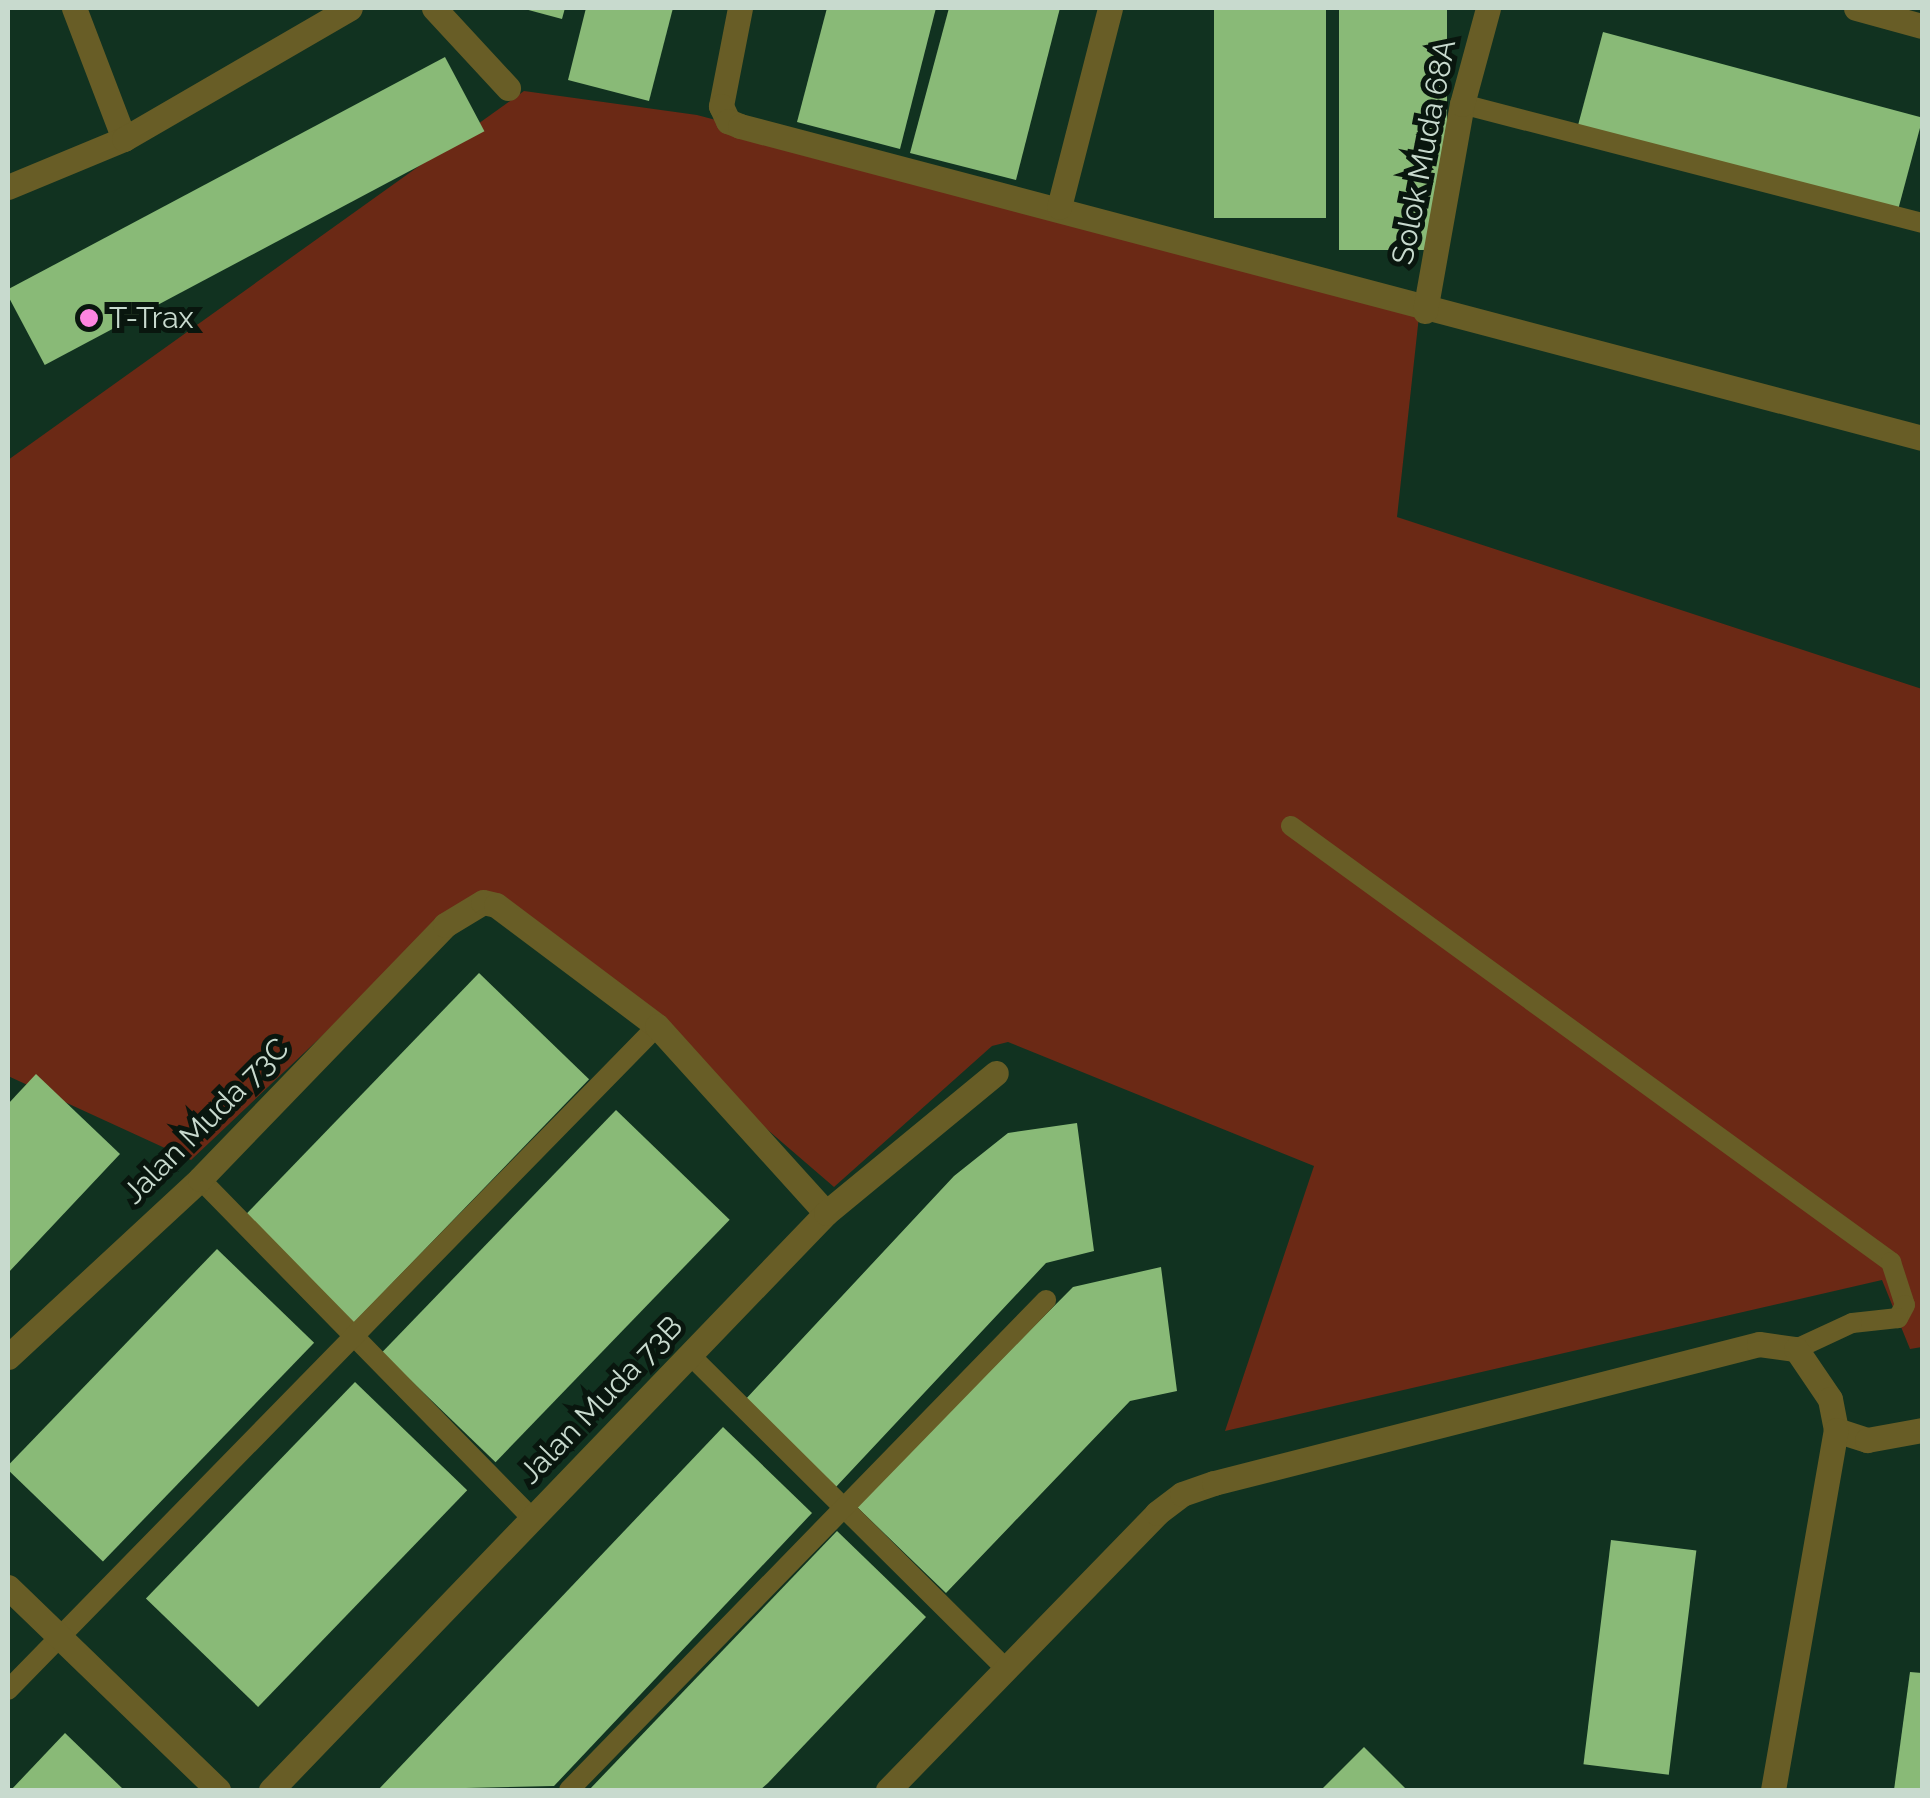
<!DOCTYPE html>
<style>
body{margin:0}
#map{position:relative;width:1930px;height:1798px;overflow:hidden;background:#113220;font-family:Raleway,sans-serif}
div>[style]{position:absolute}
.green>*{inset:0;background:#6b2915}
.building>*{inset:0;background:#89ba77;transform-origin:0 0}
.service>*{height:20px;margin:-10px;padding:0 10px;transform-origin:10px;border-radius:10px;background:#685d26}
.minor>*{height:25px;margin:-12.5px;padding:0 12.5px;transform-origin:12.5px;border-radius:12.5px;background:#685d26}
.dots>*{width:28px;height:28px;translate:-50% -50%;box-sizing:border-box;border:5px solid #09160e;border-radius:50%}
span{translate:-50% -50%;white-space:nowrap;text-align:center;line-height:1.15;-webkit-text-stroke:10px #09160e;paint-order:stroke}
.street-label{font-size:30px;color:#c8dace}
.poi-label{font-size:30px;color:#c8dace}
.left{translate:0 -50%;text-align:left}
.frame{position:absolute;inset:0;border:10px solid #c8dace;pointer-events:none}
</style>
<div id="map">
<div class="green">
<div style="clip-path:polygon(524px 91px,697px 115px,1420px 307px,1397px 517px,1922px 689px,1922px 1347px,1910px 1349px,1882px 1280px,1225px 1431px,1314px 1166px,1008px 1042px,992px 1046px,834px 1187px,503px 902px,455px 910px,191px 1160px,8px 1076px,8px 460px)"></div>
</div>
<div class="building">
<div style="clip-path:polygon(521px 8px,565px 8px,562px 19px)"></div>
<div style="clip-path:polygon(586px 8px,673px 8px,649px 101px,568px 80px)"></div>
<div style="clip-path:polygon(827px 8px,936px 8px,900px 149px,797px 122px)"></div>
<div style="clip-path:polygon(949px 8px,1060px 8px,1016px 180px,910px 153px)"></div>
<div style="left:1214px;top:8px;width:112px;height:210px"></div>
<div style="left:1339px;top:8px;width:108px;height:242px"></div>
<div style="left:1603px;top:32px;width:331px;height:108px;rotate:15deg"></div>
<div style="left:445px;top:57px;width:84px;height:498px;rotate:62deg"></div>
<div style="left:479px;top:973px;width:153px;height:341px;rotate:44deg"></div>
<div style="clip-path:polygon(36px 1074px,120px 1154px,8px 1273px,8px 1104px)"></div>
<div style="left:616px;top:1110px;width:158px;height:337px;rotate:44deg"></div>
<div style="clip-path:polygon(1077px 1123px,1094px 1251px,1046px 1263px,835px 1488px,744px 1401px,954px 1176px,1008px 1133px)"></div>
<div style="left:217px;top:1249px;width:135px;height:304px;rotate:44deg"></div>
<div style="clip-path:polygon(1161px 1267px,1177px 1391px,1130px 1401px,946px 1593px,856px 1506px,1073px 1287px)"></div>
<div style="left:355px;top:1382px;width:156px;height:301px;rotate:44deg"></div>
<div style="clip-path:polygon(723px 1427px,812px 1513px,554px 1786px,378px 1790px)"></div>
<div style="clip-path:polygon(837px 1531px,926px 1617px,768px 1783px,760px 1790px,589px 1790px)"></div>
<div style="left:1611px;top:1540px;width:86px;height:226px;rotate:7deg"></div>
<div style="clip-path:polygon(1910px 1672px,1922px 1673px,1922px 1790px,1894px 1790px)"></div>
<div style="clip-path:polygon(65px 1733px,124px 1790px,11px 1790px)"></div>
<div style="clip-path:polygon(1364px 1747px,1407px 1790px,1321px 1790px)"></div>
</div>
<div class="service">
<div style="left:1462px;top:104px;width:475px;rotate:14.5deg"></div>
<div style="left:1291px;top:826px;width:742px;rotate:36deg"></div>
<div style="left:1891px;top:1262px;width:45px;rotate:72deg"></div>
<div style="left:1905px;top:1305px;width:15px;rotate:118deg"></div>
<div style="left:1898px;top:1318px;width:46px;rotate:173.8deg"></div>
<div style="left:1852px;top:1323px;width:62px;rotate:155.1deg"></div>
<div style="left:200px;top:1179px;width:474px;rotate:45.6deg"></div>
<div style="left:690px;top:1355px;width:445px;rotate:44.8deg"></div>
<div style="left:8px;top:1690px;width:928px;rotate:-45.65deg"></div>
<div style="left:569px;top:1790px;width:684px;rotate:-45.77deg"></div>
</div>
<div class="minor">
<div style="left:74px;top:8px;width:140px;rotate:69.1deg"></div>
<div style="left:434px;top:8px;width:109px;rotate:47.2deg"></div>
<div style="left:740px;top:8px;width:100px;rotate:101deg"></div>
<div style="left:721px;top:106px;width:17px;rotate:65deg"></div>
<div style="left:728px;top:121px;width:13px;rotate:23deg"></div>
<div style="left:740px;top:126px;width:1222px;rotate:14.79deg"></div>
<div style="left:1856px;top:8px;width:68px;rotate:15.3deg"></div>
<div style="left:8px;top:187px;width:126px;rotate:-22.5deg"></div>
<div style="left:124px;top:139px;width:261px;rotate:-30.1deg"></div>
<div style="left:1059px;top:207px;width:205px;rotate:-75.6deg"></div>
<div style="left:1425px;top:311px;width:210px;rotate:-79.9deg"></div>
<div style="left:1462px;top:104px;width:99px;rotate:-74.8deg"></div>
<div style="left:8px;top:1357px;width:262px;rotate:-42.8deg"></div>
<div style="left:200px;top:1179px;width:353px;rotate:-46deg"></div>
<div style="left:445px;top:925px;width:44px;rotate:-31.2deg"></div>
<div style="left:483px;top:902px;width:13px;rotate:13deg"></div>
<div style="left:496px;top:905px;width:201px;rotate:36.9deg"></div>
<div style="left:657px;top:1026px;width:252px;rotate:47.9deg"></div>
<div style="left:8px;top:1587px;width:292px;rotate:44deg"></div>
<div style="left:271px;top:1790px;width:801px;rotate:-46.11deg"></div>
<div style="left:826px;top:1213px;width:220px;rotate:-39.5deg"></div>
<div style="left:888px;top:1790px;width:386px;rotate:-45.8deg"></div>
<div style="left:1157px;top:1513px;width:31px;rotate:-37deg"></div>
<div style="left:1182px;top:1494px;width:34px;rotate:-19deg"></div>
<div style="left:1214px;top:1483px;width:562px;rotate:-14.31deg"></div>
<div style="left:1759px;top:1344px;width:37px;rotate:8deg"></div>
<div style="left:1796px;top:1349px;width:60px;rotate:55.8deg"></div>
<div style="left:1830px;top:1399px;width:32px;rotate:79deg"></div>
<div style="left:1836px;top:1430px;width:33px;rotate:18deg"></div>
<div style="left:1867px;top:1440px;width:56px;rotate:-10.3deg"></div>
<div style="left:1773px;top:1790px;width:365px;rotate:-80.1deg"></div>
</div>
<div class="dots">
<div style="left:89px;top:318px;background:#fe85e0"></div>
</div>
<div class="street-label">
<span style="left:1424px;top:152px;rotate:-79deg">Solok Muda 68A</span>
<span style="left:206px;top:1121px;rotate:-45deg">Jalan Muda 73C</span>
<span style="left:601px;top:1400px;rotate:-46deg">Jalan Muda 73B</span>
</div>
<div class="poi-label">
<span class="left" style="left:109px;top:318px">T-Trax</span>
</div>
<div class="frame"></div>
</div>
